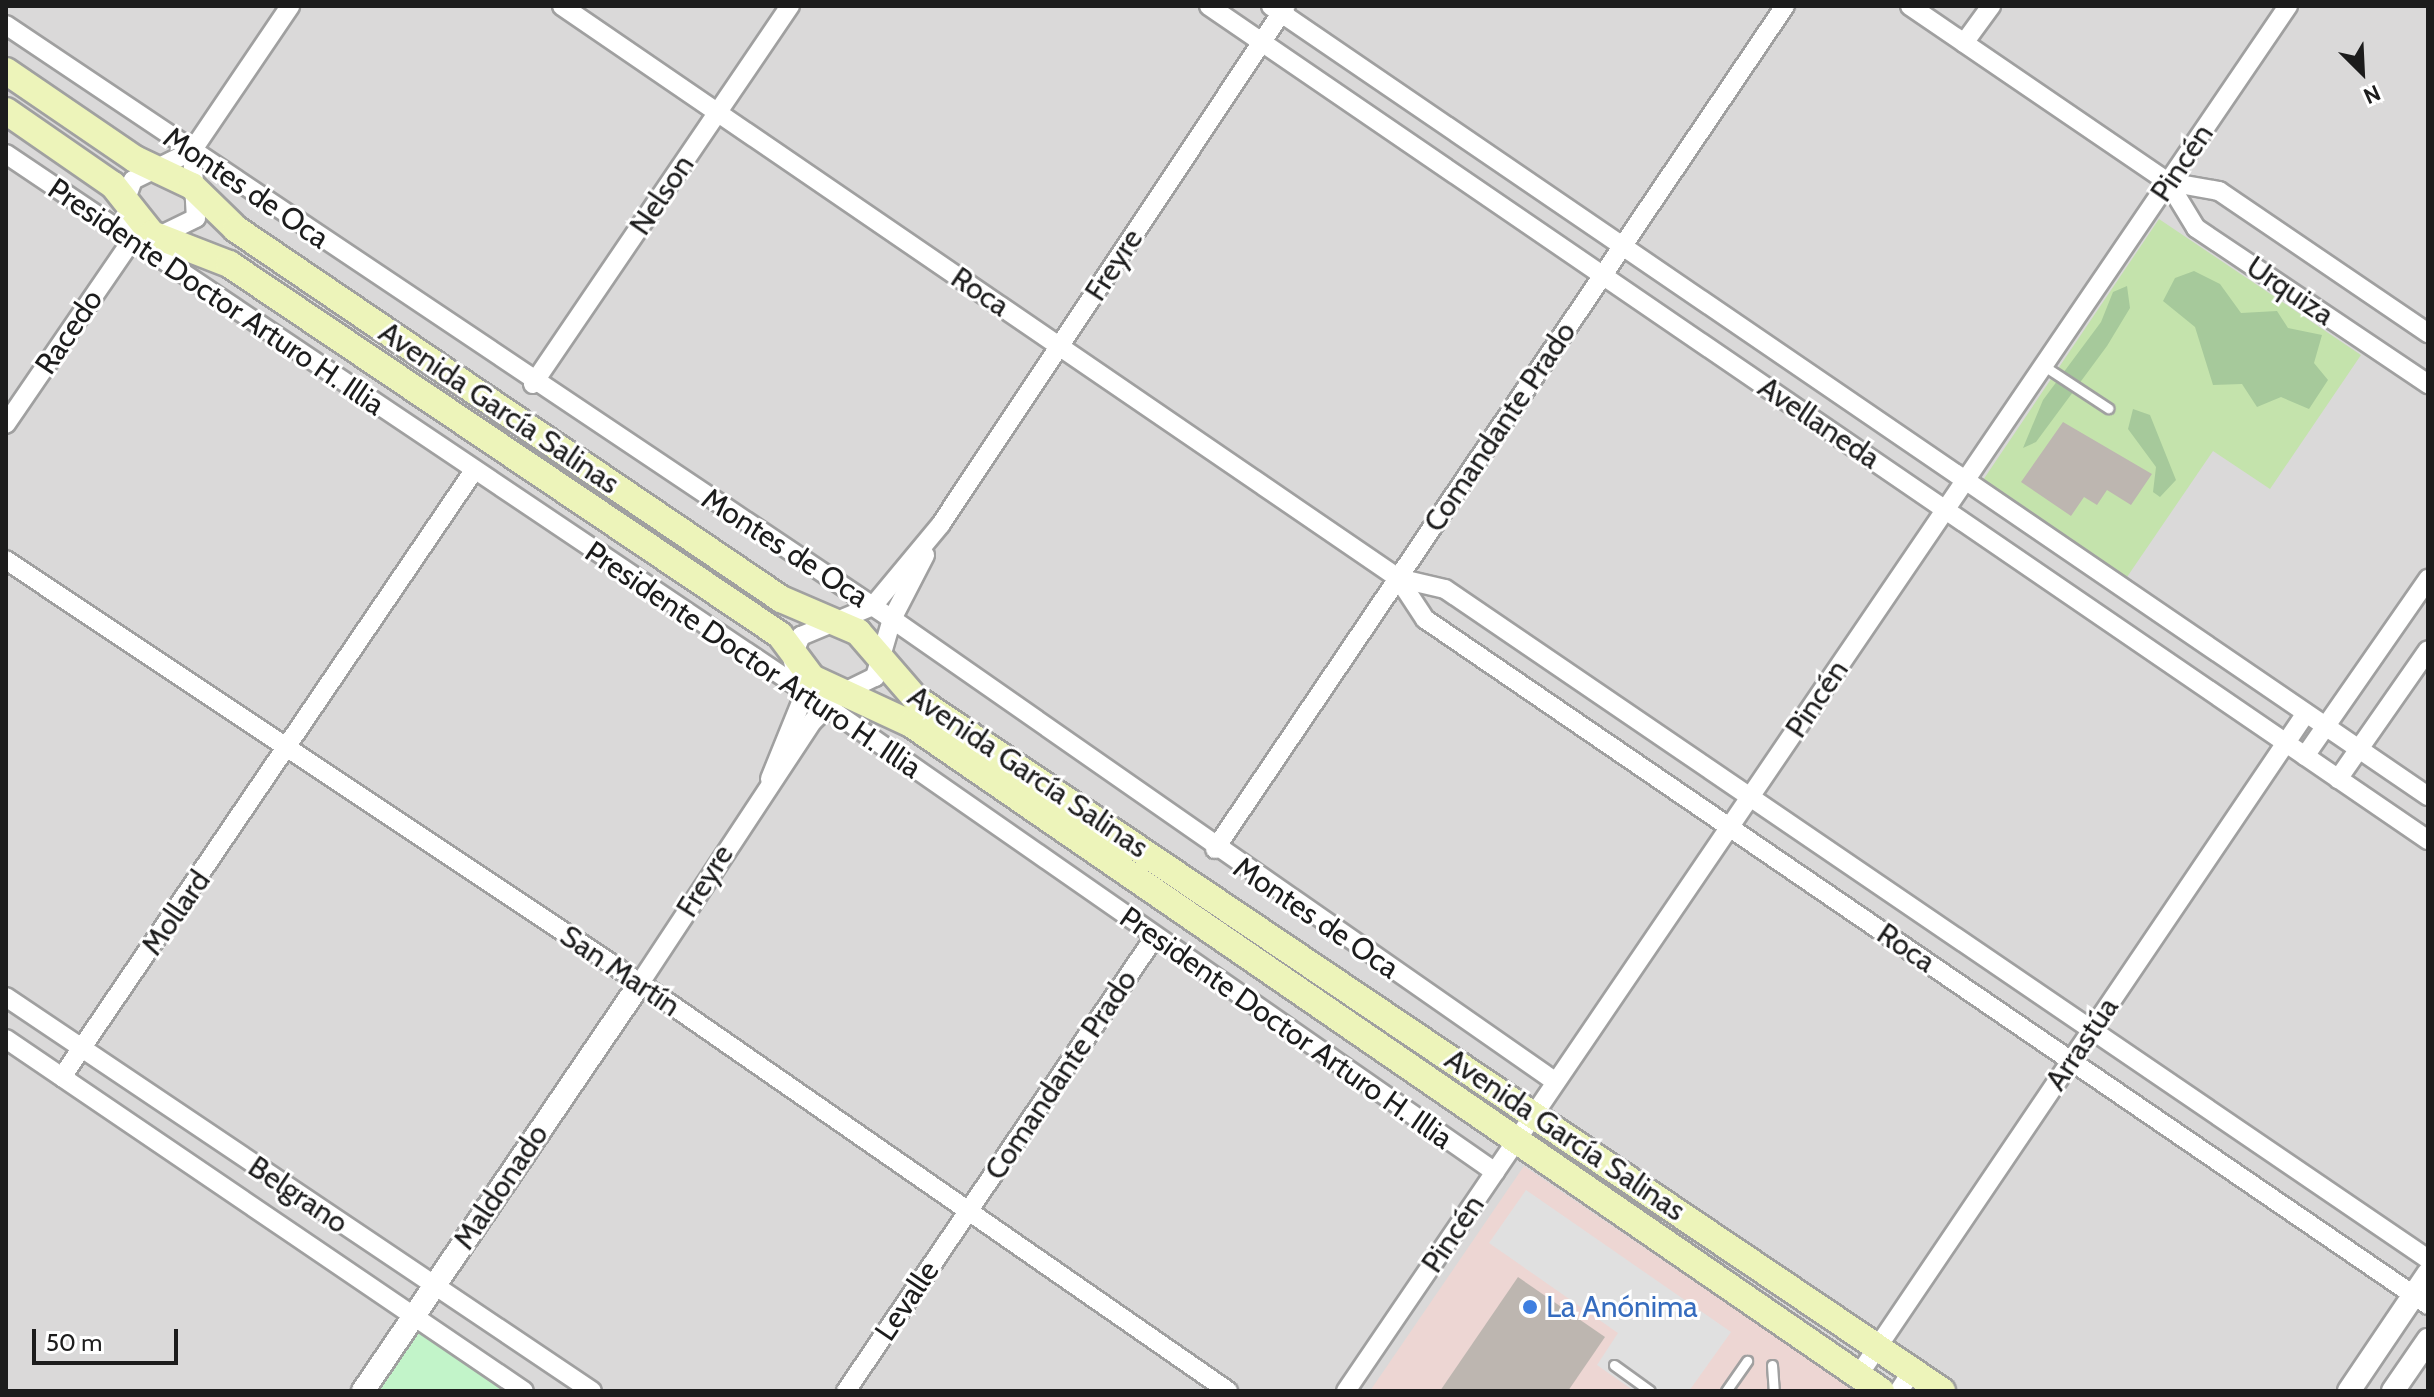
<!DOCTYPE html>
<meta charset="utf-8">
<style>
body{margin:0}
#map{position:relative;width:2434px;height:1397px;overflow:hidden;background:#edeae3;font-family:Cabin,sans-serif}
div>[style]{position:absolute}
.residential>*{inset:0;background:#dad9d9;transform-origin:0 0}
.commercial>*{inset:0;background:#edd6d3}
.grass>*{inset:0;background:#c4e3ac}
.forest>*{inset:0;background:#a6c99b}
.park>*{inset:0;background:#c2f4c9}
.parking>*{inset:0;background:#e0e0e0}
.building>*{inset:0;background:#bdb6b0}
.roads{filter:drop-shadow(2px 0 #a0a0a0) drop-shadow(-2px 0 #a0a0a0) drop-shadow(0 2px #a0a0a0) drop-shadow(0 -2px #a0a0a0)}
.service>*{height:9px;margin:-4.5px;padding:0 4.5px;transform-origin:4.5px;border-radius:4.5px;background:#fff}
.minor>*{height:18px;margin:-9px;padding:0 9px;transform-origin:9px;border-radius:9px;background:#fff}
.tertiary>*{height:22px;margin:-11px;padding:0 11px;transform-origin:11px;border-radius:11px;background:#fff}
.secondary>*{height:26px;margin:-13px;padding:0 13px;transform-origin:13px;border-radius:13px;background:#edf4ba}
.dots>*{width:22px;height:22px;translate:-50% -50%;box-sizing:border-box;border:4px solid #fff;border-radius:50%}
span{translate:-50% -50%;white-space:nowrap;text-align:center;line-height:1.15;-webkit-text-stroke:6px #fff;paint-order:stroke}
.street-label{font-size:30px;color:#1c1c1c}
.shop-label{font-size:30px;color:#366cbe}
.left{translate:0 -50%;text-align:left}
.frame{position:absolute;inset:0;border:8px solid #1c1c1c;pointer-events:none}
.north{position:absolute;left:2322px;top:32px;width:80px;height:80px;-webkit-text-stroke:6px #fff;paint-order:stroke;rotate:156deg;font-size:22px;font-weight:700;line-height:32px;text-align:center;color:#1c1c1c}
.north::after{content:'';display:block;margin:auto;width:28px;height:36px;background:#1c1c1c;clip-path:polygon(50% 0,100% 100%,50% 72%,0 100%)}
.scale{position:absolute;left:32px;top:1329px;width:146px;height:36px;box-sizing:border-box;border:4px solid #1c1c1c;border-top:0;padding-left:10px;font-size:24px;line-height:28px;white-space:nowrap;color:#1c1c1c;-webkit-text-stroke:6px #fff;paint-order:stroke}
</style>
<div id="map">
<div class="residential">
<div style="left:6px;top:6px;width:2422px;height:1385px"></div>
</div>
<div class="commercial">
<div style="clip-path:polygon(1524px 1166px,1855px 1391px,1370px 1391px)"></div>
</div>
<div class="grass">
<div style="clip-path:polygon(2159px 219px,2361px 355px,2270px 489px,2213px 451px,2125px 580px,1981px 483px)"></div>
</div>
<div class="forest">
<div style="clip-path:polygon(2194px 271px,2220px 284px,2241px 313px,2277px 311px,2288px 328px,2322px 335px,2314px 363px,2328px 380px,2309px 409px,2281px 397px,2257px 407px,2242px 384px,2213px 385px,2195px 327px,2163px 301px,2175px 278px)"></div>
<div style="clip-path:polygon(2127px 286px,2130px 308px,2107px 346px,2036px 442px,2023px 448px,2043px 400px,2101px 322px,2113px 292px)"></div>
<div style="clip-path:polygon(2133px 409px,2150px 415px,2176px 480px,2160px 497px,2153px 492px,2156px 467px,2128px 429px)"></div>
</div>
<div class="park">
<div style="clip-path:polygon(417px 1329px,508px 1391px,374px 1391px)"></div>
</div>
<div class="parking">
<div style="clip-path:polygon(1526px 1190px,1731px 1332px,1689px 1391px,1634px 1391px,1597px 1365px,1618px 1333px,1489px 1243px)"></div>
</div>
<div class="building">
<div style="clip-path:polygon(2063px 422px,2152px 474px,2131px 505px,2107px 490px,2097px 505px,2084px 497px,2071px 516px,2021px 482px)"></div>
<div style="clip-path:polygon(1518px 1277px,1605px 1337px,1568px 1391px,1440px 1391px)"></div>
</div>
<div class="roads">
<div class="service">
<div style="left:2044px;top:366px;width:77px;rotate:33.3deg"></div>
<div style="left:1614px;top:1365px;width:44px;rotate:35.8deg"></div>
<div style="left:1772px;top:1365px;width:26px;rotate:86deg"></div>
<div style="left:1726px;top:1391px;width:37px;rotate:-55deg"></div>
</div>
<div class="minor">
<div style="left:562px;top:6px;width:1013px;rotate:34.38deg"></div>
<div style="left:1398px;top:578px;width:48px;rotate:13.2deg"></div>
<div style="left:1445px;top:589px;width:1190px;rotate:34.28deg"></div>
<div style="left:1209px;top:6px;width:1477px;rotate:34.38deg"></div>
<div style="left:1271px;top:6px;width:1401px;rotate:34.33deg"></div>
<div style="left:1910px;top:6px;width:312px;rotate:34.3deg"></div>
<div style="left:2168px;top:182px;width:54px;rotate:58.7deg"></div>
<div style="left:2196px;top:228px;width:280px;rotate:33.9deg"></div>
<div style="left:6px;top:25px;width:1067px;rotate:33.84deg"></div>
<div style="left:892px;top:619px;width:809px;rotate:34.89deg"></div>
<div style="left:1964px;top:43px;width:46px;rotate:-53.9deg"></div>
<div style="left:192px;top:151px;width:175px;rotate:-55.9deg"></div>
<div style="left:6px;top:154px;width:957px;rotate:33.92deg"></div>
<div style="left:800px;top:688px;width:847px;rotate:34.85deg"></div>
<div style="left:2168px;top:182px;width:52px;rotate:10deg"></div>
<div style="left:2219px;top:191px;width:253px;rotate:34.2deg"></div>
<div style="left:533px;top:384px;width:457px;rotate:-55.8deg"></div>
<div style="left:6px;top:424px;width:223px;rotate:-55.6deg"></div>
<div style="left:132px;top:240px;width:41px;rotate:-98.3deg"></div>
<div style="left:126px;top:199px;width:20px;rotate:-70deg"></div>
<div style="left:133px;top:180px;width:66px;rotate:-26.2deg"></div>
<div style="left:192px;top:151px;width:67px;rotate:86.6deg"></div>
<div style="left:196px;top:218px;width:43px;rotate:154deg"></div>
<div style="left:6px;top:560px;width:762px;rotate:33.71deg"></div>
<div style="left:640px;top:983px;width:716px;rotate:34.76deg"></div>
<div style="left:1398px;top:578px;width:49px;rotate:56.6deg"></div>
<div style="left:1425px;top:619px;width:1215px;rotate:34.37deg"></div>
<div style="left:2305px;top:756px;width:216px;rotate:-55.2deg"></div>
<div style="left:770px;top:779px;width:85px;rotate:-67.9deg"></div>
<div style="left:802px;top:700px;width:44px;rotate:-103.1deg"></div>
<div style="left:792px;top:657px;width:23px;rotate:-67deg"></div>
<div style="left:801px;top:636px;width:78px;rotate:-22.6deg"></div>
<div style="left:873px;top:606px;width:107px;rotate:-50.3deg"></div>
<div style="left:941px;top:524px;width:622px;rotate:-56.34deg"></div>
<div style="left:2338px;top:779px;width:157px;rotate:-55.1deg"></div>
<div style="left:1215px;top:849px;width:1018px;rotate:-55.94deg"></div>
<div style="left:640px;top:983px;width:314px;rotate:-56.6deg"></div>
<div style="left:813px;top:721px;width:40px;rotate:-44deg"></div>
<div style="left:842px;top:693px;width:37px;rotate:-26deg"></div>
<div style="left:875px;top:677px;width:60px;rotate:-73.7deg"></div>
<div style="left:892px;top:619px;width:72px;rotate:-62.7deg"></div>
<div style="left:6px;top:997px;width:706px;rotate:33.92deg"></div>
<div style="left:6px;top:1039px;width:626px;rotate:34.2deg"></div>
<div style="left:62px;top:1077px;width:731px;rotate:-55.81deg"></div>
<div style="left:1858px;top:1376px;width:800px;rotate:-55.95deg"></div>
<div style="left:846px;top:1391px;width:548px;rotate:-55.79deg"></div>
<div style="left:1346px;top:1391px;width:1675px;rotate:-55.78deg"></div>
<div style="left:1899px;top:1391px;width:24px;rotate:-57deg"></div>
</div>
<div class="tertiary">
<div style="left:363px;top:1391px;width:493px;rotate:-55.8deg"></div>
<div style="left:2349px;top:1391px;width:141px;rotate:-56deg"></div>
<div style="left:2393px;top:1391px;width:62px;rotate:-55.5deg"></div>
</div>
<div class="secondary">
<div style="left:6px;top:71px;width:156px;rotate:34.3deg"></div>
<div style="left:135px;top:159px;width:63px;rotate:25.3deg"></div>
<div style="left:192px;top:186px;width:62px;rotate:44.3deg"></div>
<div style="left:236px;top:229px;width:659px;rotate:34.17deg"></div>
<div style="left:781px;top:599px;width:84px;rotate:23.2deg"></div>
<div style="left:858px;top:632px;width:87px;rotate:49.2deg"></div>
<div style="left:915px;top:698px;width:1239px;rotate:34.01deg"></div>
<div style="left:6px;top:111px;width:130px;rotate:34.7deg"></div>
<div style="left:113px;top:185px;width:63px;rotate:51.5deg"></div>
<div style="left:152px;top:234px;width:83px;rotate:21.3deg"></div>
<div style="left:229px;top:264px;width:664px;rotate:33.95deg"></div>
<div style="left:780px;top:635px;width:54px;rotate:53.3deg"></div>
<div style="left:812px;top:678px;width:109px;rotate:24.9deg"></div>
<div style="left:911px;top:724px;width:1177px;rotate:34.51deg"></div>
</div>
</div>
<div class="dots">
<div style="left:1530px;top:1307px;background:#3f7fe0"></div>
</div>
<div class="street-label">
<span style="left:2182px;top:163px;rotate:-56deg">Pincén</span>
<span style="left:246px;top:188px;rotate:34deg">Montes de Oca</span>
<span style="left:662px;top:195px;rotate:-56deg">Nelson</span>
<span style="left:1114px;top:265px;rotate:-57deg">Freyre</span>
<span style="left:2290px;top:291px;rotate:34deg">Urquiza</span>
<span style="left:980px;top:292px;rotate:34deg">Roca</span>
<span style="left:216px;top:297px;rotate:34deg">Presidente Doctor Arturo H. Illia</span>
<span style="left:69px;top:332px;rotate:-56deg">Racedo</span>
<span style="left:499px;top:408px;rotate:34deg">Avenida García Salinas</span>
<span style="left:1819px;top:423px;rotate:34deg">Avellaneda</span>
<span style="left:1500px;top:427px;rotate:-56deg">Comandante Prado</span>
<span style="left:785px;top:548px;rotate:33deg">Montes de Oca</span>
<span style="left:753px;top:660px;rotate:34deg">Presidente Doctor Arturo H. Illia</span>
<span style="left:1817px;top:699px;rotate:-56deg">Pincén</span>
<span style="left:1028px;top:772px;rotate:34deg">Avenida García Salinas</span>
<span style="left:705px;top:881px;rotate:-58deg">Freyre</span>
<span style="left:176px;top:913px;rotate:-55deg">Mollard</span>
<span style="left:1316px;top:918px;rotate:34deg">Montes de Oca</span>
<span style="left:1906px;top:948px;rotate:34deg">Roca</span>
<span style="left:620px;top:971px;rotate:34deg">San Martín</span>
<span style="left:1286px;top:1028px;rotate:35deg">Presidente Doctor Arturo H. Illia</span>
<span style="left:2082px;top:1044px;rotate:-56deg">Arrastúa</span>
<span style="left:1061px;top:1075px;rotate:-56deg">Comandante Prado</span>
<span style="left:1565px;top:1135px;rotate:34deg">Avenida García Salinas</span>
<span style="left:501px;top:1187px;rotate:-56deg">Maldonado</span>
<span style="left:298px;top:1195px;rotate:34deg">Belgrano</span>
<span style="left:1453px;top:1234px;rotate:-56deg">Pincén</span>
<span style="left:907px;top:1301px;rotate:-56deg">Levalle</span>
</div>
<div class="shop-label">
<span class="left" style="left:1546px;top:1307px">La Anónima</span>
</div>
<div class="frame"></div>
<div class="north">N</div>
<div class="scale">50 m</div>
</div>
